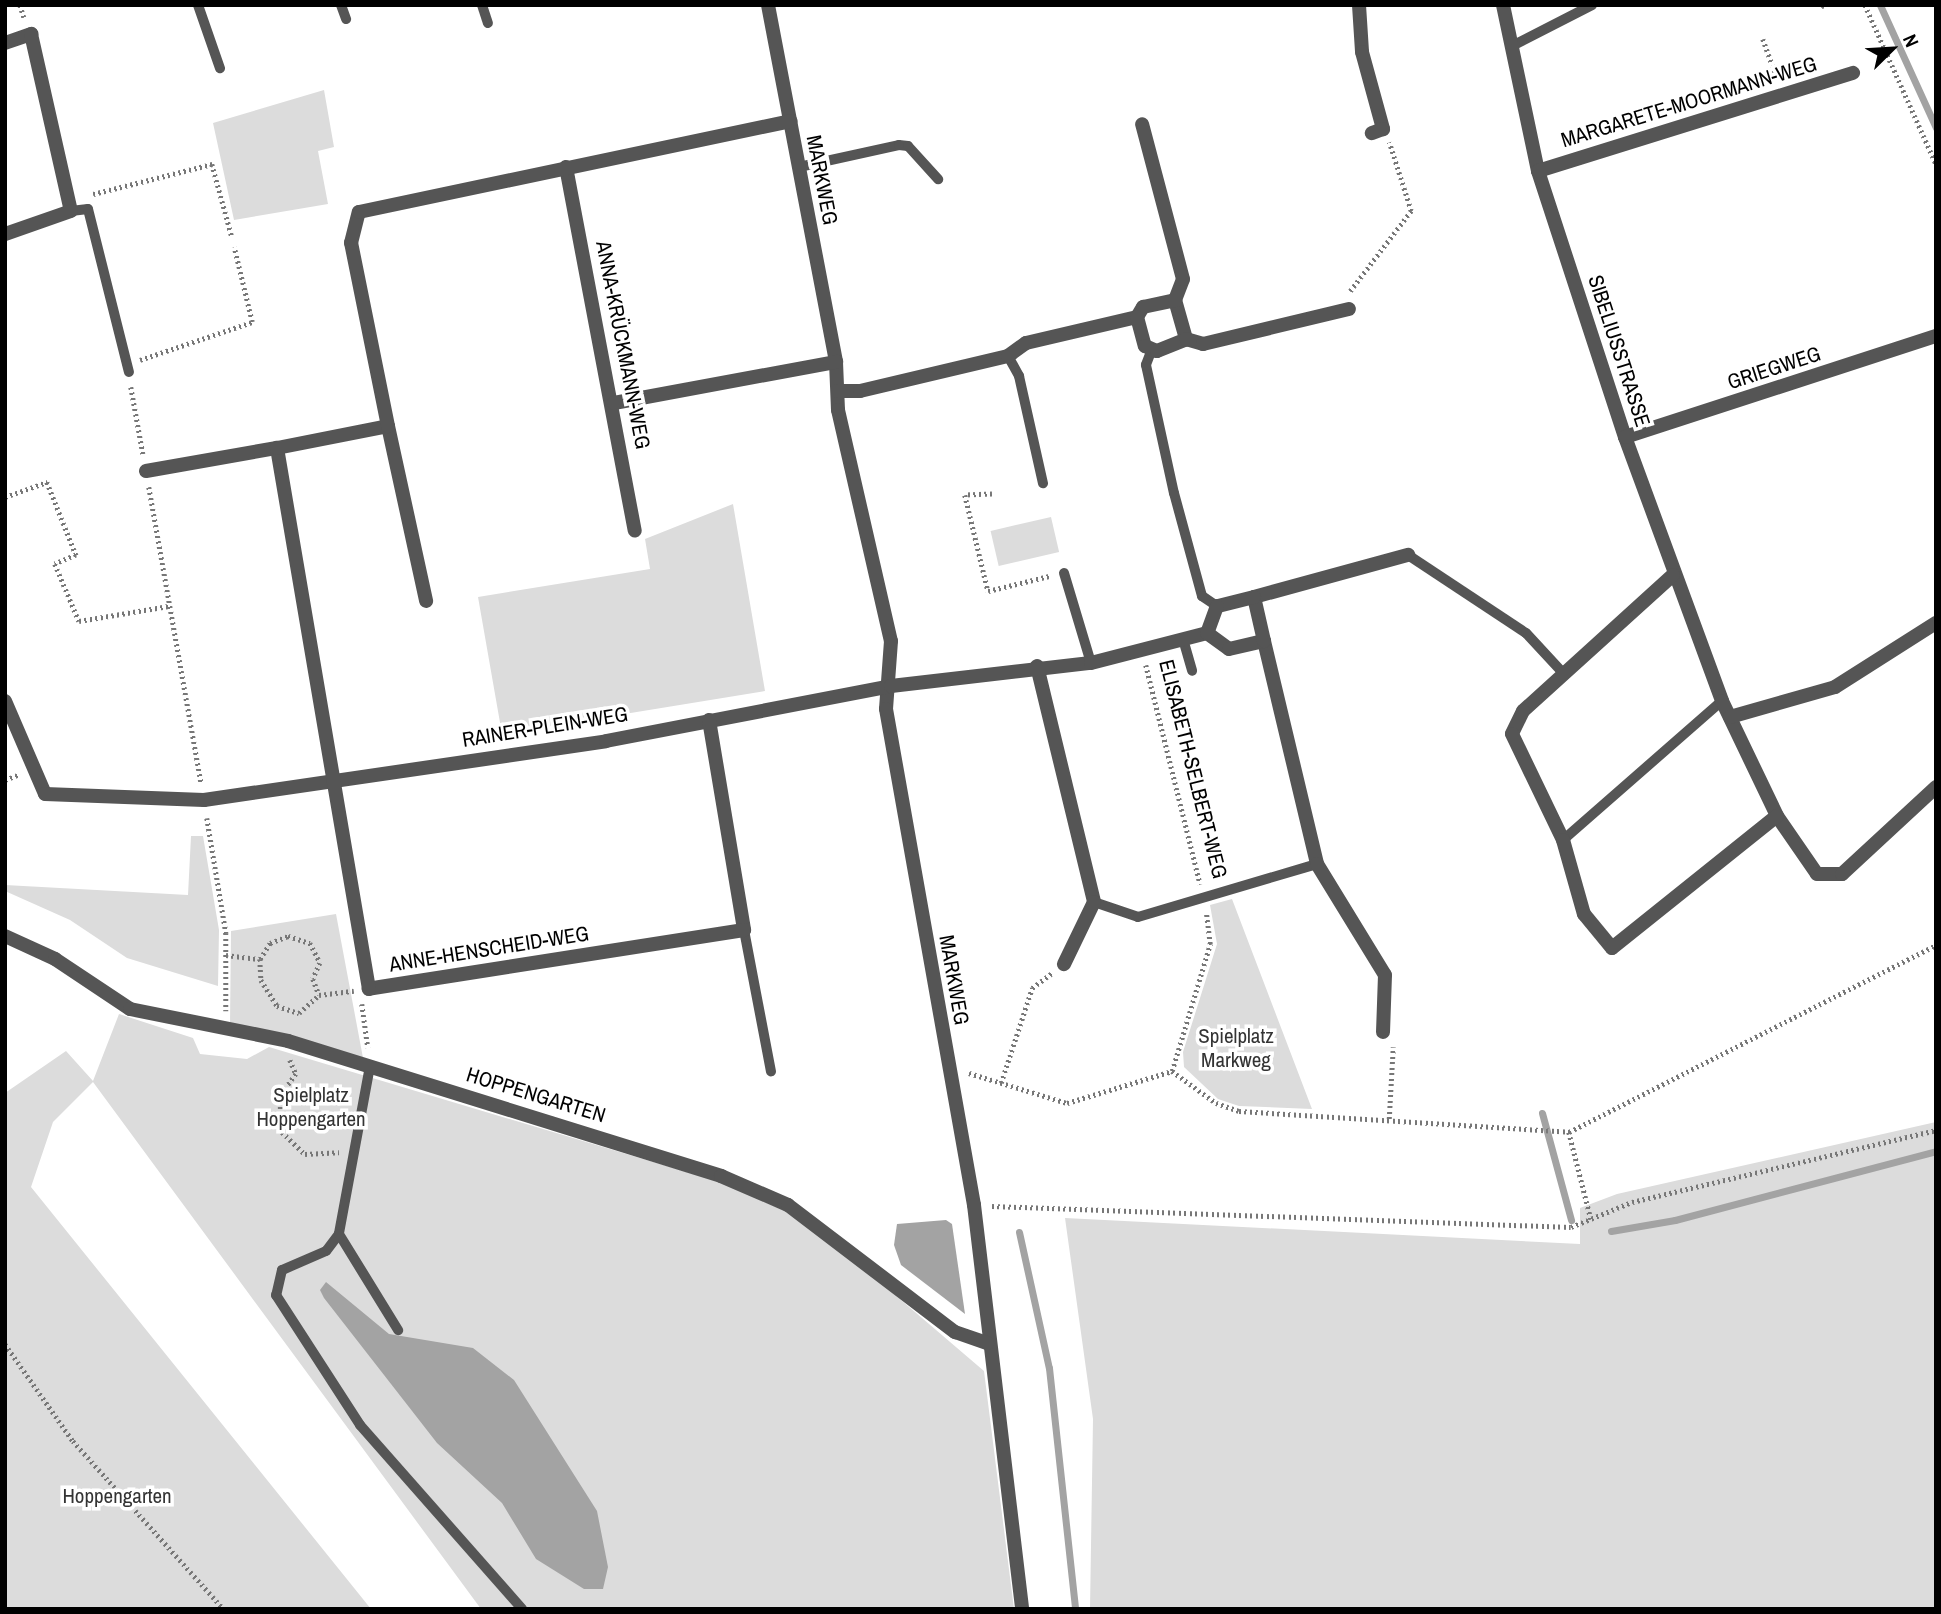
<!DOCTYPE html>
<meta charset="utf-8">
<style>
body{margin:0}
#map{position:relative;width:1941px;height:1614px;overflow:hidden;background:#fff;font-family:"Archivo Narrow",sans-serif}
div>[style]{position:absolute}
.green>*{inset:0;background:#dcdcdc;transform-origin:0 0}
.water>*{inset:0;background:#a3a3a3}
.stream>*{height:7px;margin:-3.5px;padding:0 3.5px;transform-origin:3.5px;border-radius:3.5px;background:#a3a3a3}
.path>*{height:4.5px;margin-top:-2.25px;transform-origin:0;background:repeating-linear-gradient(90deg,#777 0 2px,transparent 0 5.5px)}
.lane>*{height:10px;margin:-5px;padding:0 5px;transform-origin:5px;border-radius:5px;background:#555}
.street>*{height:14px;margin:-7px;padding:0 7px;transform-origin:7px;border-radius:7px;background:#555}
span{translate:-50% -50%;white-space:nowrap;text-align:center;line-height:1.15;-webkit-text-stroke:7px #fff;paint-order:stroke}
.street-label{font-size:21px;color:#000}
.park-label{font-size:21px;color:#333}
.frame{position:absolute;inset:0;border:7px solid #000;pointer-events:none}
.north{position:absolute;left:1857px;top:14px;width:70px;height:70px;-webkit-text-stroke:5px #fff;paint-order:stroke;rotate:66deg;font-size:19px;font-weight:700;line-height:28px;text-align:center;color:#000}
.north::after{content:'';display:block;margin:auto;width:24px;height:32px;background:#000;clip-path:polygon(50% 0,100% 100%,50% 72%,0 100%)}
</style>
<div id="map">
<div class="green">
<div style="clip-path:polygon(324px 90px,334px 147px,318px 151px,328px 204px,234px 220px,213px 123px)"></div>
<div style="clip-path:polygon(733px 504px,765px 691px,502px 734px,478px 597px,650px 569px,645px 539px)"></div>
<div style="left:1051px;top:517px;width:36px;height:62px;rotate:77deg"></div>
<div style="clip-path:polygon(191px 836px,203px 836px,219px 930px,218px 986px,127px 958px,70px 920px,5px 891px,5px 885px,188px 895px)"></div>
<div style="clip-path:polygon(1232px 899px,1312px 1109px,1239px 1106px,1218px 1099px,1184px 1067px,1183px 1052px,1217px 944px,1210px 905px)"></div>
<div style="clip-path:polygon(336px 914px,363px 1058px,230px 1025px,231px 931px)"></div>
<div style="clip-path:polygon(119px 1014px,193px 1038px,200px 1054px,247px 1059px,269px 1047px,720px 1182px,783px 1210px,839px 1247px,984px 1371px,1014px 1609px,481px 1609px,93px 1082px,53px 1122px,31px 1187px,371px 1609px,5px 1609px,5px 1093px,66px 1051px,93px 1081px)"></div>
<div style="clip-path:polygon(1936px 1122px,1936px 1609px,1090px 1609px,1093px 1419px,1065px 1218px,1580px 1244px,1580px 1208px,1617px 1194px)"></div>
</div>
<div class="water">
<div style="clip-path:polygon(946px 1220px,952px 1224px,965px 1314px,901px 1265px,894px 1245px,897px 1224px)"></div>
<div style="clip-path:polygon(326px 1282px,389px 1334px,473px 1348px,514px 1380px,597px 1511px,608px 1567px,603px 1589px,584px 1589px,536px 1559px,502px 1503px,437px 1443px,324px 1298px,320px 1290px)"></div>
</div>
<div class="stream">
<div style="left:1880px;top:5px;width:135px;rotate:65.5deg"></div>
<div style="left:1542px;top:1113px;width:111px;rotate:74.8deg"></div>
<div style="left:1611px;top:1231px;width:65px;rotate:-9.8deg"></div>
<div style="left:1675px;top:1220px;width:270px;rotate:-14.8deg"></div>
<div style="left:1019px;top:1232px;width:139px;rotate:77.6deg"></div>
<div style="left:1049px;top:1368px;width:242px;rotate:83.8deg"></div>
</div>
<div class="path">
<div style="left:20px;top:5px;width:13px;rotate:72deg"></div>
<div style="left:1865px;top:5px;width:174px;rotate:65.9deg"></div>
<div style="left:1821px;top:7px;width:3px;rotate:-45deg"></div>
<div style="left:1763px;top:39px;width:41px;rotate:70.3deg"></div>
<div style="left:93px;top:194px;width:123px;rotate:-14.1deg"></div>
<div style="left:212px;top:164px;width:76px;rotate:74.7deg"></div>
<div style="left:1350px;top:291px;width:101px;rotate:-52.7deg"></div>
<div style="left:1411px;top:211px;width:72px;rotate:-107.7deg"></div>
<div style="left:140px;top:360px;width:118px;rotate:-18.7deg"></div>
<div style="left:252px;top:322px;width:77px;rotate:-103.5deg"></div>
<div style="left:131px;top:387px;width:68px;rotate:79.8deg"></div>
<div style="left:149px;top:487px;width:300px;rotate:80deg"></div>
<div style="left:992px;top:494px;width:27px;rotate:178deg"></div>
<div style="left:965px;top:495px;width:99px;rotate:76.5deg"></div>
<div style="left:988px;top:591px;width:63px;rotate:-13.8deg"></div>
<div style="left:5px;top:497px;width:45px;rotate:-19.7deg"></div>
<div style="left:47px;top:482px;width:79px;rotate:68.3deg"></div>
<div style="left:76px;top:555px;width:23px;rotate:157deg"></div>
<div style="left:55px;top:564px;width:62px;rotate:67.2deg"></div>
<div style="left:79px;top:621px;width:91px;rotate:-9.5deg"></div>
<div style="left:1146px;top:665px;width:226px;rotate:76.1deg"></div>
<div style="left:5px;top:780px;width:16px;rotate:-22deg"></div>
<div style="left:207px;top:818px;width:117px;rotate:80.6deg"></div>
<div style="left:226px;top:933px;width:78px;rotate:90deg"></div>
<div style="left:226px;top:955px;width:34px;rotate:7deg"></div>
<div style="left:260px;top:959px;width:21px;rotate:87deg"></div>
<div style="left:261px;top:980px;width:31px;rotate:58deg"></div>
<div style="left:277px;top:1006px;width:23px;rotate:18deg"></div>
<div style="left:299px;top:1013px;width:27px;rotate:-42deg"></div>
<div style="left:319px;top:995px;width:35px;rotate:-7deg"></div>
<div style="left:260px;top:959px;width:19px;rotate:-58deg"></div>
<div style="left:270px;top:943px;width:19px;rotate:-21deg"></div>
<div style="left:288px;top:936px;width:23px;rotate:18deg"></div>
<div style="left:310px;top:943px;width:22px;rotate:63deg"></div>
<div style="left:320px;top:963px;width:17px;rotate:114deg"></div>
<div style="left:313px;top:979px;width:17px;rotate:69deg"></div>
<div style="left:362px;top:1004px;width:44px;rotate:82.2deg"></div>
<div style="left:290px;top:1060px;width:15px;rotate:67deg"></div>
<div style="left:296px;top:1074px;width:27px;rotate:126deg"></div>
<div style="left:280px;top:1096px;width:36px;rotate:87deg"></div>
<div style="left:282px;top:1132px;width:32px;rotate:44deg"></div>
<div style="left:305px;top:1154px;width:34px;rotate:-3deg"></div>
<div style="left:1172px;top:1071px;width:54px;rotate:36deg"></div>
<div style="left:1216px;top:1103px;width:24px;rotate:19deg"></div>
<div style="left:1239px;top:1111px;width:331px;rotate:3.6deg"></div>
<div style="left:1569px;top:1132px;width:412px;rotate:-27deg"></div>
<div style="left:1172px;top:1071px;width:133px;rotate:-73.3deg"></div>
<div style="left:1210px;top:944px;width:31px;rotate:-97deg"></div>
<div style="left:969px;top:1073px;width:102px;rotate:17deg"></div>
<div style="left:1067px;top:1103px;width:110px;rotate:-16.9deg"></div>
<div style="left:1001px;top:1083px;width:100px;rotate:-71.9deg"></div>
<div style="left:1032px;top:988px;width:25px;rotate:-37deg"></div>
<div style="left:1389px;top:1119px;width:72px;rotate:-86.8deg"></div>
<div style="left:1569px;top:1132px;width:90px;rotate:75.8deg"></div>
<div style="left:992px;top:1206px;width:579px;rotate:2.08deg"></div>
<div style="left:1571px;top:1227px;width:66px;rotate:-22.3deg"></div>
<div style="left:1632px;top:1202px;width:312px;rotate:-13.3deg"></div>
<div style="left:5px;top:1344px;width:118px;rotate:55deg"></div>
<div style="left:73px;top:1441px;width:226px;rotate:48.1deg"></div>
</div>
<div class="lane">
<div style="left:198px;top:5px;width:67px;rotate:70.8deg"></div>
<div style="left:341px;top:5px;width:15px;rotate:70deg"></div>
<div style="left:482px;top:5px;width:19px;rotate:72deg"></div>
<div style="left:1512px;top:46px;width:90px;rotate:-27.1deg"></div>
<div style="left:799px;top:167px;width:102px;rotate:-12.4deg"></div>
<div style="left:899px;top:145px;width:9px;rotate:6deg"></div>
<div style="left:908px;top:146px;width:45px;rotate:47.7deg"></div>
<div style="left:71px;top:211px;width:17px;rotate:-7deg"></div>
<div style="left:88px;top:209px;width:168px;rotate:75.9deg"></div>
<div style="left:1152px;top:349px;width:17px;rotate:111deg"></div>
<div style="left:1146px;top:365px;width:131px;rotate:77.7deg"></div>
<div style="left:1174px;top:493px;width:107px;rotate:74.8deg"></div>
<div style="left:1202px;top:596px;width:18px;rotate:34deg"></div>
<div style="left:1008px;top:356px;width:23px;rotate:61deg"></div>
<div style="left:1019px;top:376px;width:110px;rotate:77.4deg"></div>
<div style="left:1408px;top:555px;width:141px;rotate:33.5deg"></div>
<div style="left:1526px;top:633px;width:54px;rotate:47.2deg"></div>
<div style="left:1064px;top:573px;width:94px;rotate:73.3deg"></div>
<div style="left:1183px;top:639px;width:33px;rotate:74deg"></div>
<div style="left:1563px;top:840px;width:211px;rotate:-41.2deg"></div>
<div style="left:1094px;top:902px;width:46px;rotate:18.8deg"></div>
<div style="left:1138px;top:917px;width:187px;rotate:-16.5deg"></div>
<div style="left:744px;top:930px;width:144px;rotate:79.2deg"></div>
<div style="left:370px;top:1066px;width:171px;rotate:100.5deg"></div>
<div style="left:339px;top:1234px;width:21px;rotate:127deg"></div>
<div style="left:326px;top:1251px;width:48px;rotate:156.6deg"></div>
<div style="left:282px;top:1270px;width:26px;rotate:103deg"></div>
<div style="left:276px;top:1295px;width:155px;rotate:57.1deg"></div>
<div style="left:360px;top:1425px;width:245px;rotate:48.6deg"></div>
<div style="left:339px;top:1234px;width:113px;rotate:58.4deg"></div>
</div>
<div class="street">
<div style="left:768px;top:5px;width:363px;rotate:79.2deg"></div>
<div style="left:836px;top:362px;width:48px;rotate:87.6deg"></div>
<div style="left:838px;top:410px;width:237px;rotate:77.1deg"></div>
<div style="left:891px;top:641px;width:68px;rotate:94.2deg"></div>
<div style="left:886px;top:709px;width:504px;rotate:79.94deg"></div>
<div style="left:974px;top:1205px;width:407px;rotate:83.2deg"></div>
<div style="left:1359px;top:5px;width:47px;rotate:86.3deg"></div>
<div style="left:1362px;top:52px;width:80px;rotate:74.7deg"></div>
<div style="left:1383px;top:129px;width:12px;rotate:160deg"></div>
<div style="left:1503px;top:5px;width:170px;rotate:78.1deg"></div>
<div style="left:1538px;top:171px;width:280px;rotate:71.9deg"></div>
<div style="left:1625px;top:437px;width:281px;rotate:69.8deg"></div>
<div style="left:1722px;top:701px;width:127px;rotate:64.4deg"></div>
<div style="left:1777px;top:816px;width:70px;rotate:55.4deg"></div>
<div style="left:1817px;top:874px;width:25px"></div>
<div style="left:1842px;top:874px;width:128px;rotate:-42.8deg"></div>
<div style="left:5px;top:43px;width:28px;rotate:-19deg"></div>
<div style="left:31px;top:34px;width:181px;rotate:77.3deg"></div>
<div style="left:71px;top:211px;width:70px;rotate:160.8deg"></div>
<div style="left:566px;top:167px;width:370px;rotate:79.3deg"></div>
<div style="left:1538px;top:171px;width:330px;rotate:-17.3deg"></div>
<div style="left:1175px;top:300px;width:41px;rotate:74.2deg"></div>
<div style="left:1137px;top:317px;width:12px;rotate:-59deg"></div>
<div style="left:1143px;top:307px;width:33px;rotate:-12deg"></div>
<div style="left:1175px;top:300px;width:22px;rotate:-69deg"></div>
<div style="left:1183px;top:279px;width:160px;rotate:-104.8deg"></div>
<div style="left:838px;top:391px;width:22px"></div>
<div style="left:860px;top:391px;width:152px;rotate:-13.3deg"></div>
<div style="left:1008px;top:356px;width:22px;rotate:-36deg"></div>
<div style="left:1026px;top:343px;width:114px;rotate:-13.2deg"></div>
<div style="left:1137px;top:317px;width:30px;rotate:75deg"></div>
<div style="left:1145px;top:346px;width:13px;rotate:23deg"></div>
<div style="left:1157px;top:351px;width:31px;rotate:-22deg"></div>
<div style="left:1186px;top:339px;width:18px;rotate:16deg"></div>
<div style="left:1203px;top:344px;width:150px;rotate:-13.5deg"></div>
<div style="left:614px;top:403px;width:226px;rotate:-10.5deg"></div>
<div style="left:388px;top:426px;width:179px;rotate:77.7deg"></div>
<div style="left:1625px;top:437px;width:327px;rotate:-18deg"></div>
<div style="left:146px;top:471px;width:133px;rotate:-10deg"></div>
<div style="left:1673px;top:575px;width:202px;rotate:137.8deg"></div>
<div style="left:1523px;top:711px;width:25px;rotate:116deg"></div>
<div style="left:1512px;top:734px;width:118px;rotate:64.3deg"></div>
<div style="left:1563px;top:840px;width:77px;rotate:74.2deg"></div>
<div style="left:1584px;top:914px;width:44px;rotate:50.5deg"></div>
<div style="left:1612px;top:948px;width:211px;rotate:-38.7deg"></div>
<div style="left:1254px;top:597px;width:160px;rotate:-15.3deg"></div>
<div style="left:1264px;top:641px;width:229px;rotate:76.6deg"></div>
<div style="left:1317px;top:864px;width:130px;rotate:58.5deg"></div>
<div style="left:1385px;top:975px;width:57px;rotate:92deg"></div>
<div style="left:1037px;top:666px;width:243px;rotate:76.4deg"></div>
<div style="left:1094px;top:902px;width:69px;rotate:115.8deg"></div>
<div style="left:5px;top:701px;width:101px;rotate:66.7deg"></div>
<div style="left:45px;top:794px;width:159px;rotate:2.2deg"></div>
<div style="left:204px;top:800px;width:406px;rotate:-8.3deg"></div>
<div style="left:606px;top:741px;width:290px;rotate:-10.9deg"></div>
<div style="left:891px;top:686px;width:201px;rotate:-6.6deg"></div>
<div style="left:1091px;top:663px;width:120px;rotate:-14.5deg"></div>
<div style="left:1207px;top:633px;width:27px;rotate:36deg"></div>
<div style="left:1229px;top:649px;width:36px;rotate:-13deg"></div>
<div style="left:1264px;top:641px;width:45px;rotate:-102.8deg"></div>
<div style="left:1254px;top:597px;width:38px;rotate:166deg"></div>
<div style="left:1217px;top:606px;width:29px;rotate:110deg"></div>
<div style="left:1730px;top:717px;width:109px;rotate:-15.9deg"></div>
<div style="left:1835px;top:687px;width:120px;rotate:-32.4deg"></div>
<div style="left:709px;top:720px;width:213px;rotate:80.5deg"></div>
<div style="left:744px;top:930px;width:380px;rotate:171.1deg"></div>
<div style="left:369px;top:989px;width:549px;rotate:-99.65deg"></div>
<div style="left:277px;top:448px;width:113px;rotate:-11.2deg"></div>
<div style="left:388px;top:426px;width:187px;rotate:-101.4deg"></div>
<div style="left:351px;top:243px;width:32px;rotate:-76deg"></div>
<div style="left:359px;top:212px;width:441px;rotate:-11.9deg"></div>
<div style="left:5px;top:936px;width:55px;rotate:24.7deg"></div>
<div style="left:55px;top:959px;width:90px;rotate:33.7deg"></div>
<div style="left:130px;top:1009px;width:161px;rotate:11.4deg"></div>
<div style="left:288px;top:1041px;width:454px;rotate:17.3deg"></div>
<div style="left:721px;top:1176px;width:73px;rotate:23.4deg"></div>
<div style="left:788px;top:1205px;width:210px;rotate:37.3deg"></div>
<div style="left:955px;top:1332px;width:34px;rotate:19deg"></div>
</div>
<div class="street-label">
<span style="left:1689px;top:102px;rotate:-17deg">MARGARETE-MOORMANN-WEG</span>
<span style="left:822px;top:180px;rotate:79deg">MARKWEG</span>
<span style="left:623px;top:345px;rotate:79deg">ANNA-KRÜCKMANN-WEG</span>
<span style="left:1619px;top:351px;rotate:72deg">SIBELIUSSTRASSE</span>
<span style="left:1774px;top:368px;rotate:-18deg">GRIEGWEG</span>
<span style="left:545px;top:727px;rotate:-9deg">RAINER-PLEIN-WEG</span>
<span style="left:1193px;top:769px;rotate:76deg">ELISABETH-SELBERT-WEG</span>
<span style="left:489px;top:949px;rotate:-9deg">ANNE-HENSCHEID-WEG</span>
<span style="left:954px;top:980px;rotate:80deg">MARKWEG</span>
<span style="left:536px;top:1095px;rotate:17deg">HOPPENGARTEN</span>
</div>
<div class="park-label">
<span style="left:1236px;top:1048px">Spielplatz<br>Markweg</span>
<span style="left:311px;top:1107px">Spielplatz<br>Hoppengarten</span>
<span style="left:117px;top:1496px">Hoppengarten</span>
</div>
<div class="frame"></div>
<div class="north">N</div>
</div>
